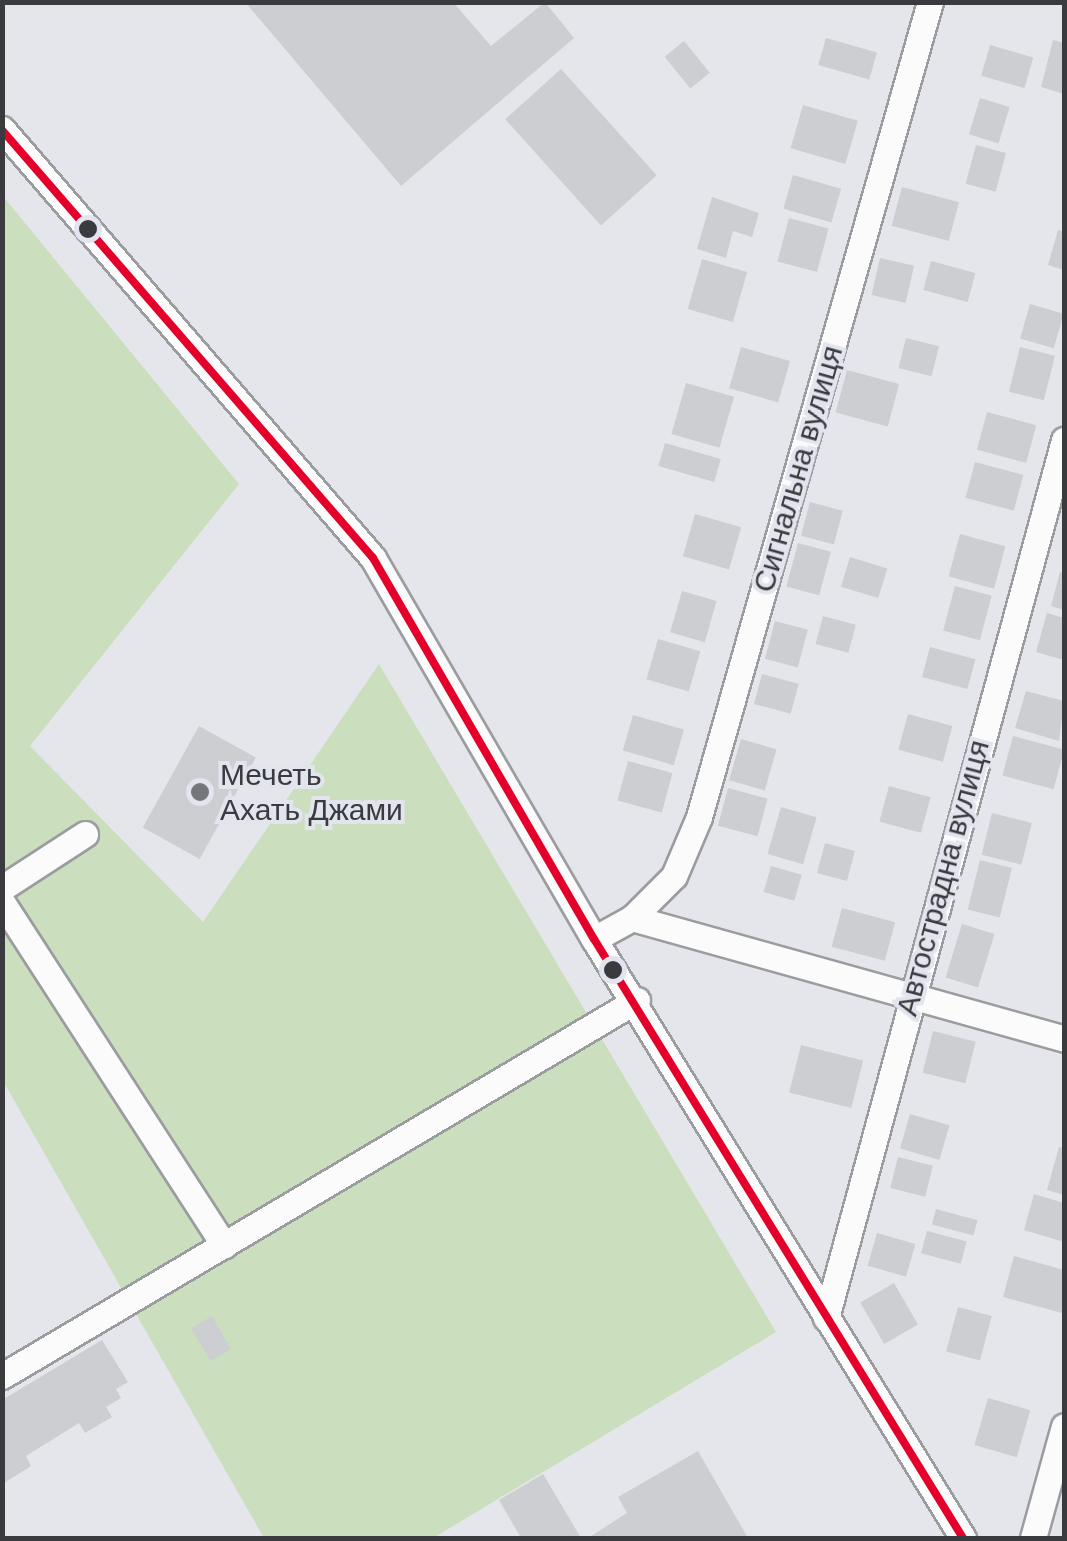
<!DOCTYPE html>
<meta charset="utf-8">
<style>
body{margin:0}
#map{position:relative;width:1067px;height:1541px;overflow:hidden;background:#e5e6eb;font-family:Helvetica,sans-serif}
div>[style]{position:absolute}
.green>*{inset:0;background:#cbdebe}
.building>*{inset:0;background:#cdced2;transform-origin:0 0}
.roads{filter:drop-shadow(2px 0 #9b9ca0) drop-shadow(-2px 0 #9b9ca0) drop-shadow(0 2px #9b9ca0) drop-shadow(0 -2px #9b9ca0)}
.minor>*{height:25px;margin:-12.5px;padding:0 12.5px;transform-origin:12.5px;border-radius:12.5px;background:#fbfbfc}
.bus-1>*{height:8px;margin:-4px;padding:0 4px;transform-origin:4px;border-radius:4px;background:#e4002b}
.dots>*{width:28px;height:28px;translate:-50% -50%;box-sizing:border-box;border:5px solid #e2e4ee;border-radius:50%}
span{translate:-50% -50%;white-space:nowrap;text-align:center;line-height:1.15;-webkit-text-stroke:8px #e2e4ee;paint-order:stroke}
.street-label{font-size:30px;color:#3a3b3e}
.poi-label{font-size:30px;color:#3a3b3e}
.left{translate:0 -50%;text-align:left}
.frame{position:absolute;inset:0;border:5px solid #3a3b3e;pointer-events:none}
</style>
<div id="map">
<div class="green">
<div style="clip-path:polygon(2px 195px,239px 484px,30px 746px,203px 922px,379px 664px,776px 1332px,433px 1538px,264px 1538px,3px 1081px)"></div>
</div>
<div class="building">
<div style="clip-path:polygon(245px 2px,453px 2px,491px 46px,545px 2px,574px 38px,401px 186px)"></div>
<div style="left:826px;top:38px;width:53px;height:28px;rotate:16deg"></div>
<div style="clip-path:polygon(1053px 40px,1064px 43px,1064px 94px,1041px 87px)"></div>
<div style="left:684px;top:41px;width:41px;height:25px;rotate:51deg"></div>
<div style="left:990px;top:45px;width:45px;height:32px;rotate:16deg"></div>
<div style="left:561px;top:69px;width:143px;height:75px;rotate:48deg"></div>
<div style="left:980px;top:98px;width:31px;height:38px;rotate:17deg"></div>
<div style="left:803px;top:105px;width:57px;height:45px;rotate:16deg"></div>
<div style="left:976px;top:145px;width:31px;height:40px;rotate:15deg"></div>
<div style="left:793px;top:175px;width:50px;height:35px;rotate:16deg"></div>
<div style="left:902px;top:187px;width:59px;height:40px;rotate:15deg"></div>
<div style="clip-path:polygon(712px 197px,759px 213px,752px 237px,733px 231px,726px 258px,697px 249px)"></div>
<div style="left:789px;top:218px;width:41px;height:45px;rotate:15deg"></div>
<div style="clip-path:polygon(1058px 230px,1064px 232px,1064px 270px,1048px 265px)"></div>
<div style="left:880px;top:258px;width:35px;height:38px;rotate:13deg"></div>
<div style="left:702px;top:259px;width:47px;height:52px;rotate:16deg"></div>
<div style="left:931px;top:261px;width:46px;height:30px;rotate:15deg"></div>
<div style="left:1030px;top:304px;width:35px;height:36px;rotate:16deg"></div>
<div style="left:906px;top:338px;width:34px;height:31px;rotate:14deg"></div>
<div style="left:741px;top:347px;width:51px;height:43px;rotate:16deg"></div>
<div style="left:1020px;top:347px;width:36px;height:46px;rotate:14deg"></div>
<div style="left:847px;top:370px;width:54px;height:44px;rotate:15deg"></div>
<div style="left:686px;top:383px;width:50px;height:53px;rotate:16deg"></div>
<div style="left:987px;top:412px;width:51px;height:39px;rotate:15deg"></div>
<div style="left:665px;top:443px;width:58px;height:24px;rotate:16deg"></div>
<div style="left:975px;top:462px;width:50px;height:37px;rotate:15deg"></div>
<div style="left:810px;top:502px;width:34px;height:35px;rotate:15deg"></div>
<div style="left:695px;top:514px;width:48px;height:44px;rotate:16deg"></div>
<div style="left:960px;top:534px;width:47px;height:44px;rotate:15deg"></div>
<div style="left:798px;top:543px;width:34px;height:45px;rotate:15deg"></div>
<div style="left:850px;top:557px;width:39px;height:31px;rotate:17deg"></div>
<div style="clip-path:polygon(1060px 572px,1064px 573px,1064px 610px,1051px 606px)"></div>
<div style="left:955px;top:586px;width:38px;height:46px;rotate:15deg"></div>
<div style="left:682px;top:591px;width:36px;height:43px;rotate:16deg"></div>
<div style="clip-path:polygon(1047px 613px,1064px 618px,1064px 660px,1036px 652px)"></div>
<div style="left:823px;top:616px;width:34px;height:29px;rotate:15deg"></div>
<div style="left:775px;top:621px;width:34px;height:39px;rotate:15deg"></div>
<div style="left:658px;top:639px;width:44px;height:42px;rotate:16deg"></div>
<div style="left:930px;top:647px;width:47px;height:31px;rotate:15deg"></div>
<div style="left:762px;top:674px;width:38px;height:31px;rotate:15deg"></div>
<div style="clip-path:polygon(1026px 691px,1064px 701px,1059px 741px,1015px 728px)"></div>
<div style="left:908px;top:714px;width:46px;height:37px;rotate:15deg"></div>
<div style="left:633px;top:715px;width:53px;height:37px;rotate:16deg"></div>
<div style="left:199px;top:726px;width:65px;height:116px;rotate:29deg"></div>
<div style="left:1013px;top:736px;width:53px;height:41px;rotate:15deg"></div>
<div style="left:741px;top:739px;width:37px;height:43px;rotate:16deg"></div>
<div style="left:628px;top:761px;width:46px;height:41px;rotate:15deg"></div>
<div style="left:889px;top:786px;width:43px;height:37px;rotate:15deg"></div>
<div style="left:728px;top:788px;width:41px;height:39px;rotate:15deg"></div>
<div style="left:781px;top:807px;width:37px;height:49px;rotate:16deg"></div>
<div style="left:992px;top:813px;width:41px;height:43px;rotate:14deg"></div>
<div style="left:825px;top:843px;width:31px;height:31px;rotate:15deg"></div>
<div style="left:980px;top:860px;width:33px;height:51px;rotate:14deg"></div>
<div style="left:771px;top:866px;width:32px;height:27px;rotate:16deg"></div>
<div style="left:842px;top:908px;width:55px;height:40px;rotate:15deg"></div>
<div style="left:962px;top:924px;width:34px;height:56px;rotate:17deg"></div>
<div style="left:933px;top:1031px;width:44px;height:43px;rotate:14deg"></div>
<div style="left:801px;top:1045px;width:64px;height:49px;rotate:14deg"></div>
<div style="left:910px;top:1114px;width:41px;height:36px;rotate:16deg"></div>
<div style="clip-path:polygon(1059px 1147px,1064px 1148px,1064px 1195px,1047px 1190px)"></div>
<div style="left:898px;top:1157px;width:36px;height:32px;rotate:14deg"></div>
<div style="clip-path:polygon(1034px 1194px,1064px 1203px,1064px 1242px,1024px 1230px)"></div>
<div style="left:936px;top:1209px;width:43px;height:16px;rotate:15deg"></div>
<div style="left:927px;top:1231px;width:41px;height:23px;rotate:15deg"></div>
<div style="left:877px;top:1233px;width:40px;height:34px;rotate:16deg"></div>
<div style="clip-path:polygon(1014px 1256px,1064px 1270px,1062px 1313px,1003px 1297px)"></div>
<div style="left:894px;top:1283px;width:48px;height:39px;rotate:60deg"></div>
<div style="left:958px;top:1307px;width:35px;height:46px;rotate:15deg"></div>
<div style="left:212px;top:1316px;width:38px;height:24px;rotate:60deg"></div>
<div style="clip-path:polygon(102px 1340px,128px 1382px,116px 1389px,121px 1398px,106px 1407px,112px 1417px,85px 1433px,79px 1423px,26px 1456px,31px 1466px,4px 1483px,2px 1400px)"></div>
<div style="left:988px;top:1398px;width:44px;height:49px;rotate:16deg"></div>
<div style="clip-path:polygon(698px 1451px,748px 1538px,588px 1538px,627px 1513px,618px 1497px)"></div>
<div style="clip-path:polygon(543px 1474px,581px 1538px,521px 1538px,499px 1500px)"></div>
</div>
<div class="roads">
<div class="minor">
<div style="left:2px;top:129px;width:567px;rotate:49.15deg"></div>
<div style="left:373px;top:558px;width:440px;rotate:59.9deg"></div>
<div style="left:594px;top:939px;width:704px;rotate:58.37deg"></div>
<div style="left:2px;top:888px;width:99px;rotate:-33deg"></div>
<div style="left:2px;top:902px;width:409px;rotate:57.1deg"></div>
<div style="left:632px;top:918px;width:59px;rotate:-45deg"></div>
<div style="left:674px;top:876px;width:64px;rotate:-67deg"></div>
<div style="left:699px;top:817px;width:847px;rotate:-74.18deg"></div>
<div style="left:594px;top:939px;width:43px;rotate:-28.9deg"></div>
<div style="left:632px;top:918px;width:449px;rotate:15.6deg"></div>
<div style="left:826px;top:1318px;width:910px;rotate:-74.83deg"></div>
<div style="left:2px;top:1376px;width:738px;rotate:-30.63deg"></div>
<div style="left:1033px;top:1538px;width:116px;rotate:-74.5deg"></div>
</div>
</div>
<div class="bus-1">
<div style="left:2px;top:130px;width:566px;rotate:49.08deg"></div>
<div style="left:373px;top:558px;width:440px;rotate:59.9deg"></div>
<div style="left:594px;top:939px;width:704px;rotate:58.37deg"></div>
</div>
<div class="dots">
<div style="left:88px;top:229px;background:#3a3b3e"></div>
<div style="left:200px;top:792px;background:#76777b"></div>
<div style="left:613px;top:970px;background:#3a3b3e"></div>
</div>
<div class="street-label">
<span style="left:798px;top:469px;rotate:-74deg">Сигнальна вулиця</span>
<span style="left:943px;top:878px;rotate:-75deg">Автострадна вулиця</span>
</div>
<div class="poi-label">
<span class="left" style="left:220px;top:792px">Мечеть<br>Ахать Джами</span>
</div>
<div class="frame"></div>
</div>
